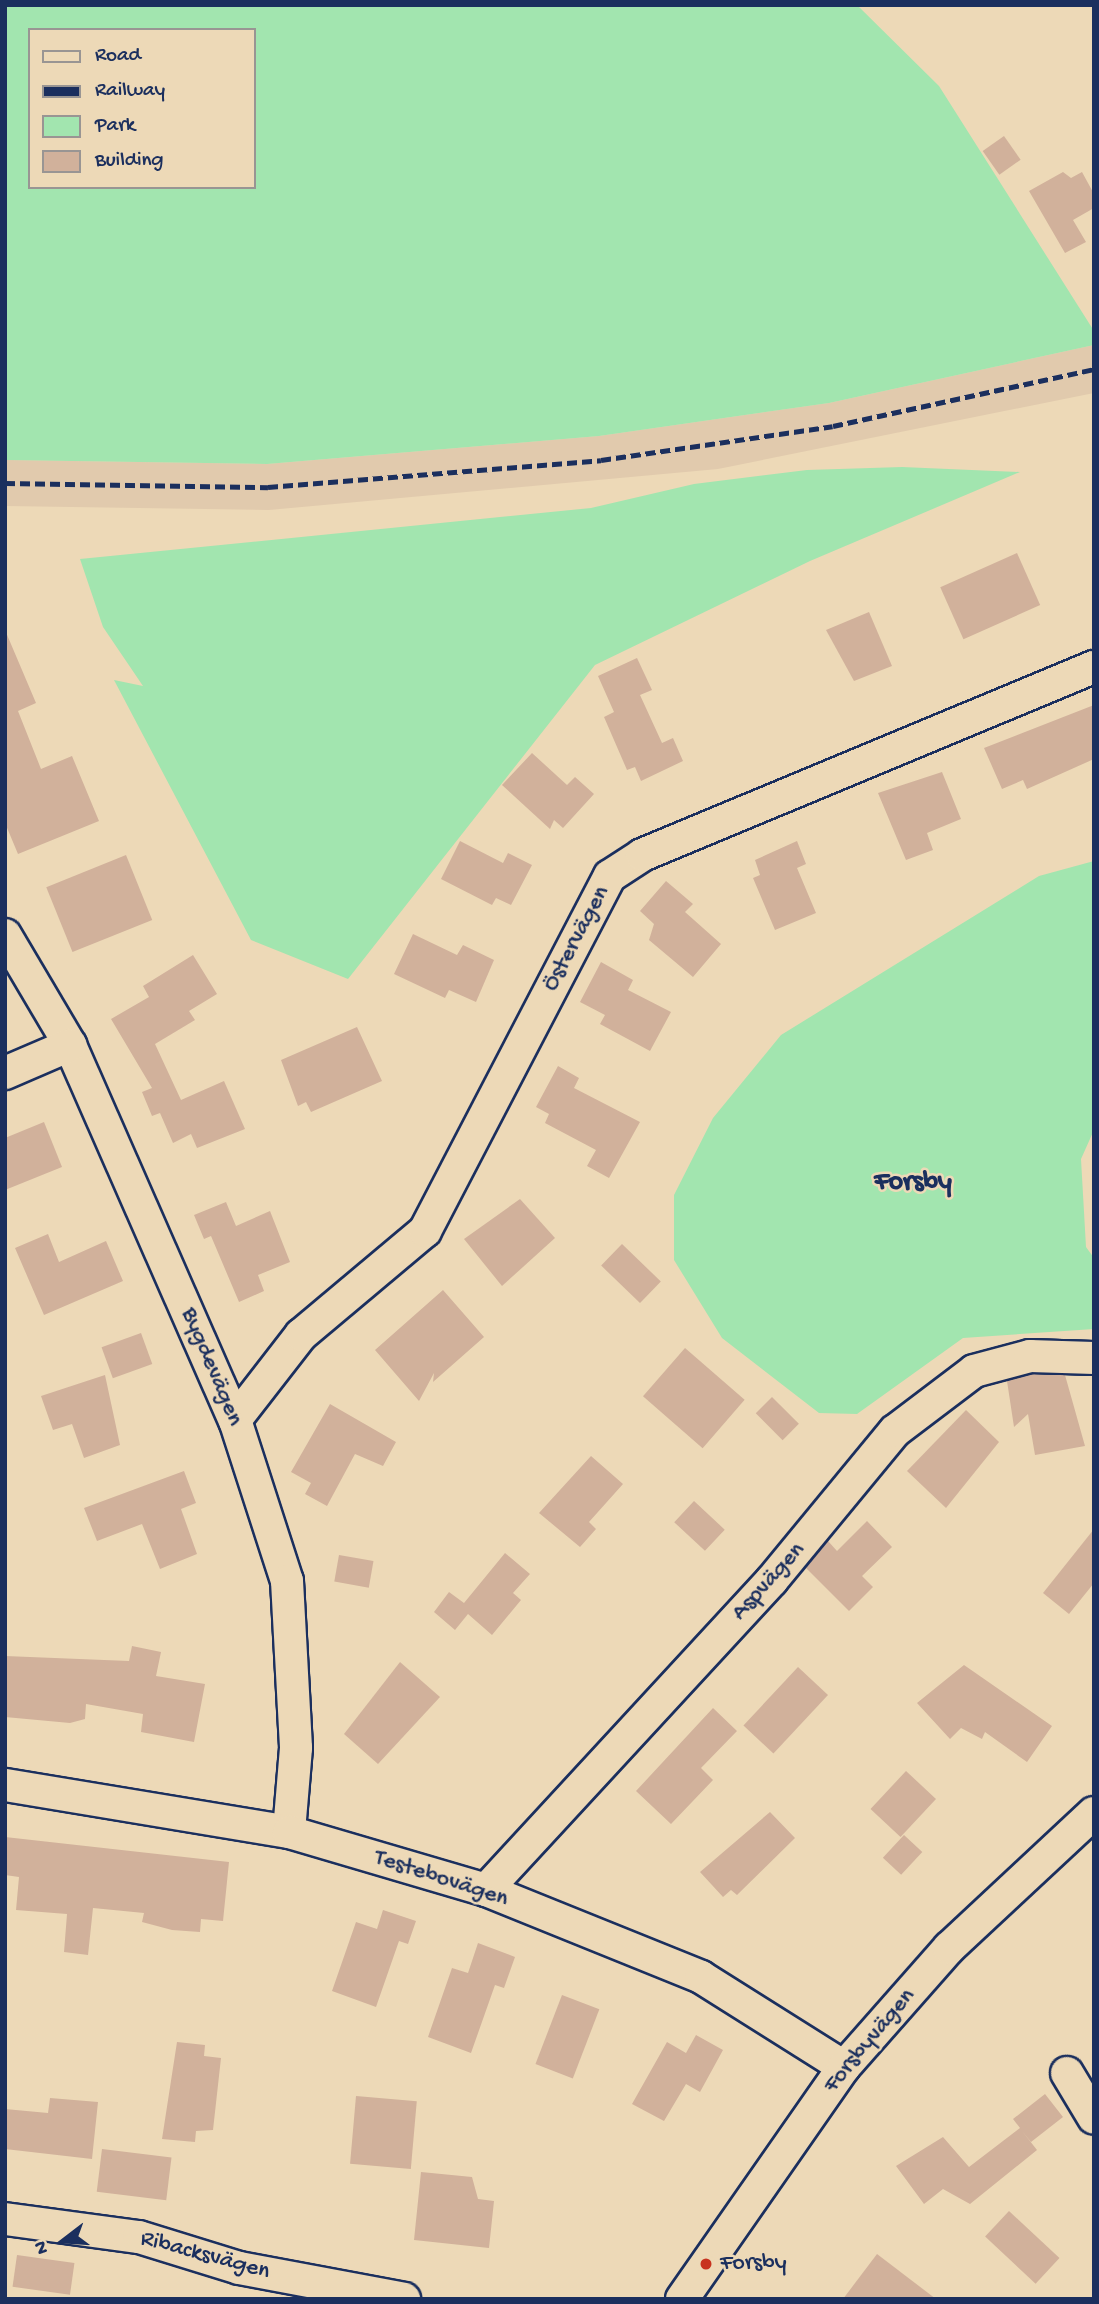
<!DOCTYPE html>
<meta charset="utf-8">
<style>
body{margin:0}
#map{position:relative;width:1099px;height:2304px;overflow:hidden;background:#edd9b7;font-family:"Gochi Hand",sans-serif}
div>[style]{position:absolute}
.built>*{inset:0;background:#e1caad}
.green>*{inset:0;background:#a2e5af}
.building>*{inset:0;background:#d1b19b;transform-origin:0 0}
.roads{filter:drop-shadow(2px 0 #1b2f5e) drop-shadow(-2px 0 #1b2f5e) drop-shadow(0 2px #1b2f5e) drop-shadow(0 -2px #1b2f5e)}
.minor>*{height:32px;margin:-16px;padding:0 16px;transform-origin:16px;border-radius:16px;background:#edd9b7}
.rail>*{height:5px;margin-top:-2.5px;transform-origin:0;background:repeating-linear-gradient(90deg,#1b2f5e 0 10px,transparent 0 15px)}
.dots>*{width:19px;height:19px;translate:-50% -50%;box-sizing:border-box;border:4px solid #edd9b7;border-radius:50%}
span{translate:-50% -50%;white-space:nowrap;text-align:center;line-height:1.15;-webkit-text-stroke:5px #edd9b7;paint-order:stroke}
.street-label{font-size:24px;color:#1b2f5e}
.poi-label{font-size:24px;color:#1b2f5e}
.left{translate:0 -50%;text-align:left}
.quarter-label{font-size:28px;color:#1b2f5e;font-weight:700}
.frame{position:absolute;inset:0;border:7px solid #1b2f5e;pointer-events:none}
.legend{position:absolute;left:28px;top:28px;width:228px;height:161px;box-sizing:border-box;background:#edd9b7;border:2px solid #999593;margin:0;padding:9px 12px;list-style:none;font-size:21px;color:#1b2f5e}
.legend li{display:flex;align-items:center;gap:14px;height:35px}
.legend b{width:35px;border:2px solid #999593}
.north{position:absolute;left:28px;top:2206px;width:70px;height:70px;-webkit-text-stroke:5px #edd9b7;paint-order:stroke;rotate:253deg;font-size:19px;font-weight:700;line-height:28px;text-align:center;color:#1b2f5e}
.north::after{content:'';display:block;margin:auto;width:24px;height:32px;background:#1b2f5e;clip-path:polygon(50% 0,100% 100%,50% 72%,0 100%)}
</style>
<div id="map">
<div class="built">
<div style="clip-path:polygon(1094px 345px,1094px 393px,718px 469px,269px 510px,5px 506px,5px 460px,267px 464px,599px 436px,829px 403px)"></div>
</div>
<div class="green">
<div style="clip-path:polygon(evenodd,5px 5px,857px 5px,939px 86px,1094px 331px,1094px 345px,829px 403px,599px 436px,267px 464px,5px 460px,5px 5px,30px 30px,254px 30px,254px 187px,30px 187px,30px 30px)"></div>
<div style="clip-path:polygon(902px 467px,1020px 472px,810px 561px,595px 665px,348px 979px,251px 940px,114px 680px,143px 686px,103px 627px,80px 559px,591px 508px,694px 484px,807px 470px)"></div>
<div style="clip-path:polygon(1094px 861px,1094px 1130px,1081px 1159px,1086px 1247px,1094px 1258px,1094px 1329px,963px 1338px,857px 1414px,819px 1413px,722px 1338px,674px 1260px,674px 1195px,713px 1118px,781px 1035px,1039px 876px)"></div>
</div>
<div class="building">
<div style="left:1004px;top:136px;width:29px;height:26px;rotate:55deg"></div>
<div style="clip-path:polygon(1063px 172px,1071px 178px,1082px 172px,1094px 194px,1094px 208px,1073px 220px,1086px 242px,1065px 253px,1029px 191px)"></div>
<div style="left:1017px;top:553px;width:57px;height:84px;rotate:66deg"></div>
<div style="clip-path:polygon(869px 612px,892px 666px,854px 681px,826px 630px)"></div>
<div style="clip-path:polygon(5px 630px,36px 703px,18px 711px,41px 769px,72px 756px,99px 821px,18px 854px,5px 823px)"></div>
<div style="clip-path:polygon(637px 658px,652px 690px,640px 695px,662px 743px,673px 738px,683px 761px,641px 781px,635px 767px,627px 770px,604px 717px,614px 712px,598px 676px)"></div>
<div style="clip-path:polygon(1094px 705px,1094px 759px,1027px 789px,1023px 780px,1002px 789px,984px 748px)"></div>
<div style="clip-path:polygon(532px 753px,567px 785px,575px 777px,594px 794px,563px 828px,554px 820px,550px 829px,502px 785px)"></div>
<div style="clip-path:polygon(942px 772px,961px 819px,927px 833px,933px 850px,906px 860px,878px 793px)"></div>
<div style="clip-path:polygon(460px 841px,503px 863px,508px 853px,532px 865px,511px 905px,496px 898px,492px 905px,441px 879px)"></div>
<div style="clip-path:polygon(797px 841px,806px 864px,797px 868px,816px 913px,775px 930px,753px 878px,760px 875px,755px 860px)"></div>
<div style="left:126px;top:855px;width:70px;height:86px;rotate:68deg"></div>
<div style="clip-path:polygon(666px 881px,693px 904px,685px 912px,721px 944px,693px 977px,649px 940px,654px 924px,640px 911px)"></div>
<div style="clip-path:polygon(413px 934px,457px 955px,463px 945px,494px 960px,476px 1002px,449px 990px,445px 998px,394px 974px)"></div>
<div style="clip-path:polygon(193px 955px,217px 994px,189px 1011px,195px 1020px,155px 1044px,181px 1100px,224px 1081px,245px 1129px,197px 1148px,191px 1134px,173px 1143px,160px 1113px,152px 1116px,142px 1092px,152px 1088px,111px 1019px,149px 997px,143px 986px)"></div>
<div style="clip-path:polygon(601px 962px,633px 980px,628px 990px,671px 1012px,650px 1051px,600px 1024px,605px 1015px,580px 1002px)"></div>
<div style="clip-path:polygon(357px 1027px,382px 1081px,311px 1112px,306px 1102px,298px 1106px,281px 1060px)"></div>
<div style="clip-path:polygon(558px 1066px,579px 1078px,574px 1088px,640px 1122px,609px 1178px,587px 1166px,596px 1150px,545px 1123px,549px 1114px,536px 1107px)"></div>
<div style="clip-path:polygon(44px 1122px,62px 1167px,5px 1190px,5px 1138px)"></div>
<div style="clip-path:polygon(520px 1199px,555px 1238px,502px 1286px,464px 1239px)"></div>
<div style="clip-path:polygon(226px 1202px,236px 1226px,270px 1211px,290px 1262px,258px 1275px,264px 1291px,239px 1302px,211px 1236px,204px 1239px,194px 1215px)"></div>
<div style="clip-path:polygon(48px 1234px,59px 1262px,106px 1241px,123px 1281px,44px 1315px,15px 1248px)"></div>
<div style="left:622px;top:1244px;width:54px;height:30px;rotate:44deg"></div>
<div style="clip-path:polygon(443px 1290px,484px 1337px,433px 1382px,434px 1373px,419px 1401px,375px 1350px)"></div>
<div style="left:141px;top:1333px;width:33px;height:42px;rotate:70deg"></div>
<div style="left:685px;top:1348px;width:79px;height:64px;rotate:41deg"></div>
<div style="clip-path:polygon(1032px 1374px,1065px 1375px,1085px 1446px,1035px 1455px,1028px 1414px,1014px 1427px,1007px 1381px)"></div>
<div style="clip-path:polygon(105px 1375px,120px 1445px,84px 1458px,72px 1424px,53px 1430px,41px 1396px)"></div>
<div style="left:772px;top:1397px;width:38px;height:23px;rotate:45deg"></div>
<div style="clip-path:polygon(330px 1404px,396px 1442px,383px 1466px,355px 1454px,327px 1506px,305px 1494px,311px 1483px,291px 1472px)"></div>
<div style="clip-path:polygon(966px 1410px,999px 1442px,946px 1508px,907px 1471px)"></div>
<div style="clip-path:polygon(591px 1456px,623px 1484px,589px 1522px,596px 1529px,580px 1547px,539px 1513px)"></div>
<div style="clip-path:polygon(184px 1471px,196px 1503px,181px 1509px,197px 1554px,160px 1569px,142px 1524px,97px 1541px,84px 1508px)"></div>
<div style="left:694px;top:1501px;width:42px;height:29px;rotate:43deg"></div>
<div style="clip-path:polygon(867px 1521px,892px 1547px,862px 1576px,873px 1587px,849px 1611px,806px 1568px,828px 1541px,837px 1551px)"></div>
<div style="clip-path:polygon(1094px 1529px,1094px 1583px,1069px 1614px,1043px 1593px)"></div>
<div style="clip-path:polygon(505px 1553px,530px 1574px,513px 1593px,521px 1600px,492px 1635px,468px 1614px,455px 1630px,434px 1612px,449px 1592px,464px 1603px)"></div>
<div style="left:339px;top:1555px;width:35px;height:27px;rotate:10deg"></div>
<div style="clip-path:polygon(132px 1646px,161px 1652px,156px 1676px,205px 1684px,194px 1742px,141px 1732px,143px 1714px,86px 1704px,85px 1719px,70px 1723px,5px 1717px,5px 1656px,129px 1661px)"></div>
<div style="clip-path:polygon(400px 1662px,440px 1697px,378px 1764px,344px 1734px)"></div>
<div style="clip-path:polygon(964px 1665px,1052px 1726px,1027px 1762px,985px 1732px,982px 1739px,961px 1728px,950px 1739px,917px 1703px)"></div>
<div style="left:798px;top:1667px;width:41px;height:80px;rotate:43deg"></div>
<div style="clip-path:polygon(713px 1708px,737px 1731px,701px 1768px,713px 1780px,671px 1824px,636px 1791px)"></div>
<div style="left:906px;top:1771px;width:41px;height:52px;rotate:43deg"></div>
<div style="clip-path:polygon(770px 1812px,795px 1838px,737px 1895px,731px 1890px,723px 1897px,700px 1872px)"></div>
<div style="left:904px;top:1835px;width:25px;height:31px;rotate:43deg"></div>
<div style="clip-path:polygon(5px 1837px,229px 1862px,223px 1921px,201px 1919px,200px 1932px,172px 1930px,142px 1922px,144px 1913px,93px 1908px,88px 1955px,64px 1952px,67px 1914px,16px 1910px,19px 1877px,5px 1875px)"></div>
<div style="clip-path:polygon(383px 1910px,416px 1921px,408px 1944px,399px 1941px,376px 2007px,332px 1991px,356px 1922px,377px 1929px)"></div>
<div style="clip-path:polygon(478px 1943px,515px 1957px,504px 1988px,495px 1985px,471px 2053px,428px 2037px,452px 1968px,468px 1973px)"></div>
<div style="left:562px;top:1995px;width:40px;height:74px;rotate:21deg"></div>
<div style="clip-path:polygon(696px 2035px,723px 2050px,700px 2092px,686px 2084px,664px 2121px,632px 2104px,667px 2042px,686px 2053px)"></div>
<div style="clip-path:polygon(177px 2042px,205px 2045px,204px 2056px,221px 2058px,213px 2130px,196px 2131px,195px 2142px,162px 2139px)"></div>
<div style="clip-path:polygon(1045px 2094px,1063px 2117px,1031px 2142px,1022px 2131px,1037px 2150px,970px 2204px,943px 2189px,924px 2204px,896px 2166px,943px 2137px,969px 2167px,1020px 2128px,1013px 2119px)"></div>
<div style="left:356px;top:2096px;width:61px;height:68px;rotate:5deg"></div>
<div style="clip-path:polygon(50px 2098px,98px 2102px,92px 2159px,5px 2149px,5px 2109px,48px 2113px)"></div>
<div style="left:102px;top:2149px;width:70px;height:43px;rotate:7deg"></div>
<div style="clip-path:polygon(421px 2172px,472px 2177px,478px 2199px,494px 2201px,489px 2248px,414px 2240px)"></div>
<div style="left:1009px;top:2211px;width:69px;height:35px;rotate:43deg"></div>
<div style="clip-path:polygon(877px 2254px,936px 2299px,843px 2299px)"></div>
<div style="left:17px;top:2255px;width:58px;height:32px;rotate:8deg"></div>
</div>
<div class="roads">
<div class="minor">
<div style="left:5px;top:935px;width:128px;rotate:59.4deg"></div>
<div style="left:70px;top:1045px;width:410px;rotate:66.3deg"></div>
<div style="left:235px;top:1420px;width:169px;rotate:72.1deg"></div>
<div style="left:287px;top:1581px;width:167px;rotate:86.9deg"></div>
<div style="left:296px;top:1748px;width:84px;rotate:94.8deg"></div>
<div style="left:5px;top:1073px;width:71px;rotate:-23.3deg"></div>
<div style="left:235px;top:1420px;width:108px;rotate:-52.2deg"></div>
<div style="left:301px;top:1335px;width:162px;rotate:-40deg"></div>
<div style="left:425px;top:1231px;width:400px;rotate:-62.5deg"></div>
<div style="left:610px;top:876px;width:38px;rotate:-33deg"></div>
<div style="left:642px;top:855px;width:490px;rotate:-22.6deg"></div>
<div style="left:5px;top:1785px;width:288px;rotate:9.4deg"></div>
<div style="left:289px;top:1832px;width:205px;rotate:16.4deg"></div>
<div style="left:486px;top:1890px;width:232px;rotate:22deg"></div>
<div style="left:701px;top:1977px;width:169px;rotate:32.2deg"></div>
<div style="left:486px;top:1890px;width:422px;rotate:-47.3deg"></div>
<div style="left:772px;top:1580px;width:193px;rotate:-50.5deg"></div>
<div style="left:895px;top:1431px;width:99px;rotate:-37.2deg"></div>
<div style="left:974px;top:1371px;width:58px;rotate:-15deg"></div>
<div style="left:1030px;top:1356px;width:64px;rotate:1.8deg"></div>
<div style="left:1067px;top:2073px;width:52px;rotate:59deg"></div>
<div style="left:5px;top:2219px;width:135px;rotate:7.7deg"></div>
<div style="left:139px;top:2237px;width:105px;rotate:17.2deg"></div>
<div style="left:239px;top:2268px;width:168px;rotate:10.6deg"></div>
<div style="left:682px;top:2299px;width:283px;rotate:-55.1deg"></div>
<div style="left:844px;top:2067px;width:159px;rotate:-48.6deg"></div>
<div style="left:949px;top:1948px;width:198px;rotate:-43deg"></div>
</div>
</div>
<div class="rail">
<div style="left:5px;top:483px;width:263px;rotate:0.9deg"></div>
<div style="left:268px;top:487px;width:334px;rotate:-4.6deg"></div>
<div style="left:601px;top:460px;width:234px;rotate:-8.3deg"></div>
<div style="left:833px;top:426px;width:267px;rotate:-12.3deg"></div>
</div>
<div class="dots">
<div style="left:706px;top:2264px;background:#c8321e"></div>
</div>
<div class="street-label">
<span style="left:577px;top:939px;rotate:-62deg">Östervägen</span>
<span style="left:211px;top:1367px;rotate:67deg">Bygdevägen</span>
<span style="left:769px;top:1582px;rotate:-48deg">Aspvägen</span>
<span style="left:441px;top:1879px;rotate:18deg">Testebovägen</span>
<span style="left:870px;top:2041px;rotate:-50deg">Forsbyvägen</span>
<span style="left:205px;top:2256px;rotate:15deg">Ribacksvägen</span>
</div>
<div class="poi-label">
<span class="left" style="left:720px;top:2264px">Forsby</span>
</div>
<div class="quarter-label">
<span style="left:913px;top:1183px">Forsby</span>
</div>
<div class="frame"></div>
<ul class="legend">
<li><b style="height:9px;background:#edd9b7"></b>Road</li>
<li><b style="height:9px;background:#1b2f5e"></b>Railway</li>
<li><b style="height:19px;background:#a2e5af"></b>Park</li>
<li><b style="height:19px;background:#d1b19b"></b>Building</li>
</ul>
<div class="north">N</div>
</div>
